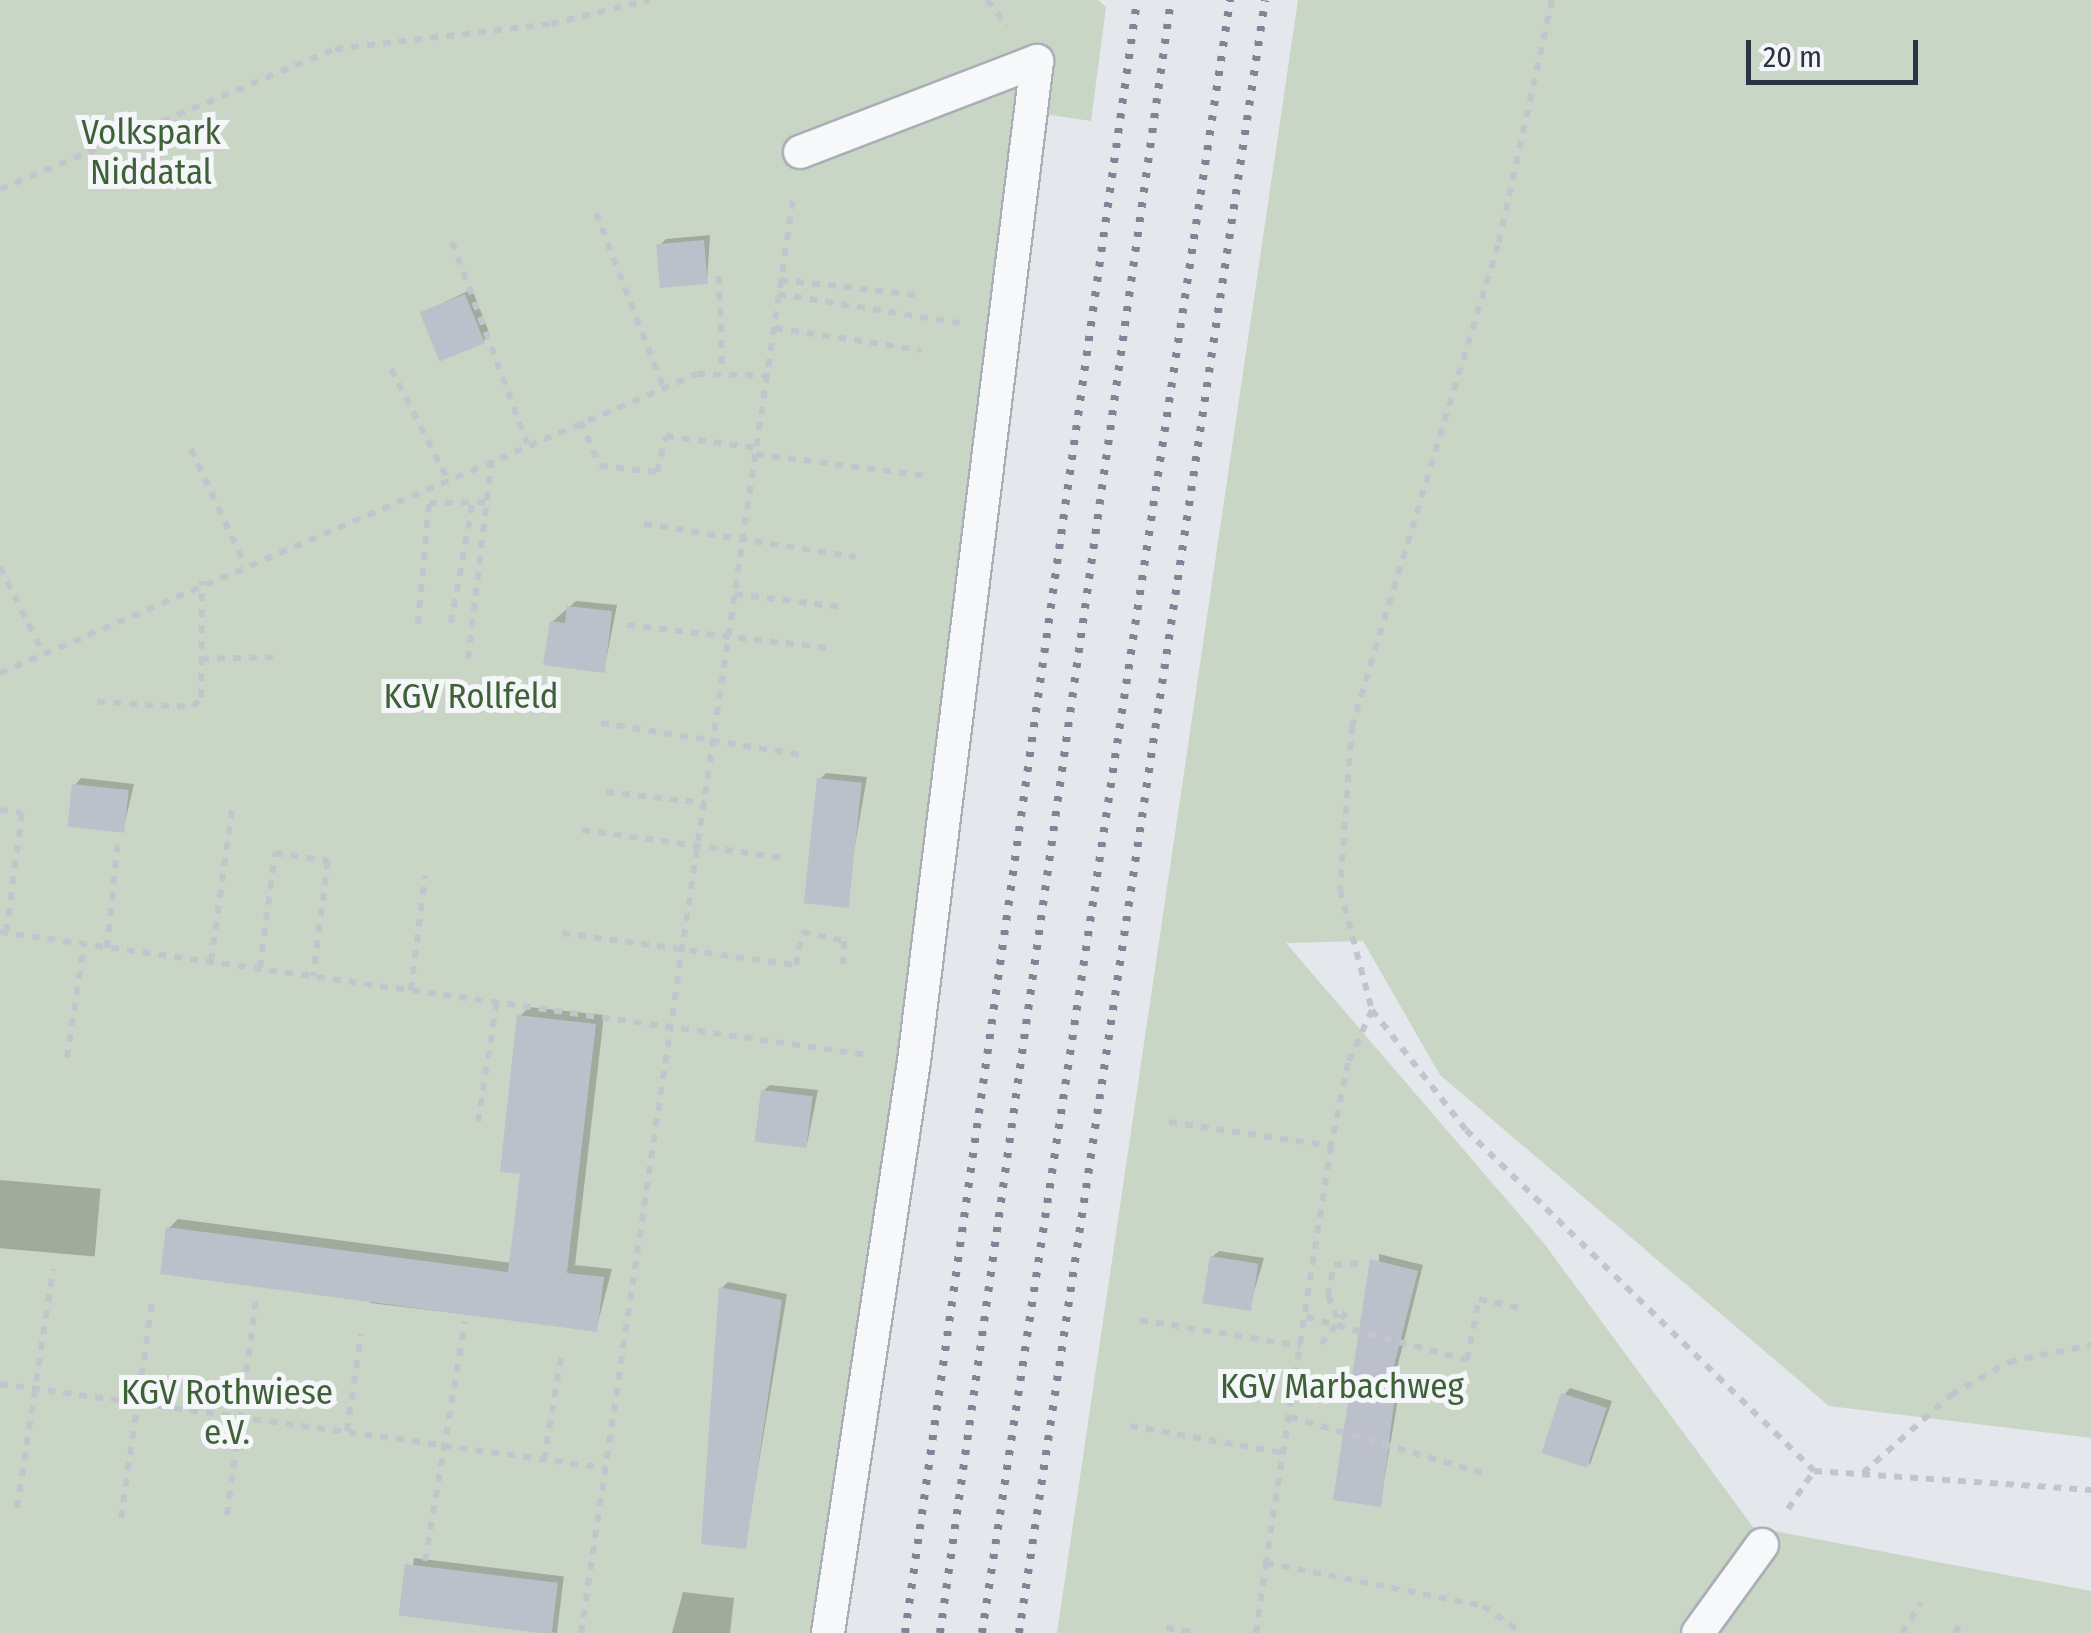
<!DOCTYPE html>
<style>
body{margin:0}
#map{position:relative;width:2091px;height:1633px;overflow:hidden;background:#e4e7ec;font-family:"Fira Sans Condensed",sans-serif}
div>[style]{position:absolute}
.green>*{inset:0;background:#c9d6c5}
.shadow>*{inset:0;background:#0003;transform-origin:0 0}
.building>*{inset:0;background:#bbc0ca;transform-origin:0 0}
.path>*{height:6px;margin-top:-3px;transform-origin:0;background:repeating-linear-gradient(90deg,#c2c5cb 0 8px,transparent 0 16px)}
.roads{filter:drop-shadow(2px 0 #a9aeb7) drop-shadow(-2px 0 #a9aeb7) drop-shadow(0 2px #a9aeb7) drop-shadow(0 -2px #a9aeb7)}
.lane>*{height:32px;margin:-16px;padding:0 16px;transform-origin:16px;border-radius:16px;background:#f7f8fa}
.rail>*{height:8px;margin-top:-4px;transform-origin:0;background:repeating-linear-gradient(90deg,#7d8696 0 5px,transparent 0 15px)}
span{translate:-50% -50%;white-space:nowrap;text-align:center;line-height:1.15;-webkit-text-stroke:10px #f4f6f9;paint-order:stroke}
.park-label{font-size:35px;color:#3f6138}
.scale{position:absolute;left:1746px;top:40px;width:172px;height:45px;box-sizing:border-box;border:5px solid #2b3445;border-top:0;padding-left:12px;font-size:30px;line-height:35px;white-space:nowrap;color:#2b3445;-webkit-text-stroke:8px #f4f6f9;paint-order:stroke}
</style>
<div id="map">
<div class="green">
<div style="clip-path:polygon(0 0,1098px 0,1106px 7px,1091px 121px,1024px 111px,901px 1040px,811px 1633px,0 1633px)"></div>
<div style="clip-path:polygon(1298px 0,2091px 0,2091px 1438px,1829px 1406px,1440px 1075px,1363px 941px,1286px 943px,1543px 1242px,1753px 1527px,2091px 1591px,2091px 1633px,1057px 1633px)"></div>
</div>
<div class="shadow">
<div style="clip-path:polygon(710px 235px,707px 282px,659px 246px,666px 239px)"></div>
<div style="clip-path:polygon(472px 289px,490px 335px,483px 341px,422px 313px)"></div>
<div style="clip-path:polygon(576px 601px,617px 605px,604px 671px,552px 622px)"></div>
<div style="clip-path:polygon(826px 773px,867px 777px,844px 908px,819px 780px)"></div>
<div style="clip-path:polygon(81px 778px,134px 784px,123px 831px,75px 785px)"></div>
<div style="clip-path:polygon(529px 1007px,604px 1015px,575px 1265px,612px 1269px,596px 1330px,370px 1303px,371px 1295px,169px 1228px,178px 1219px,512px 1263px,523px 1171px,520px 1016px)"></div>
<div style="clip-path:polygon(770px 1085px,818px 1090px,807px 1144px,763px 1091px)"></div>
<div style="left:0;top:1180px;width:101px;height:68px;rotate:5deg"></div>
<div style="clip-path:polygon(1219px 1251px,1264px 1258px,1249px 1309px,1212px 1257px)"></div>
<div style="clip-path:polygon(1379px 1254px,1423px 1265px,1394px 1380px,1401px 1381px,1380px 1505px)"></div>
<div style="clip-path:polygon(728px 1282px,787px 1294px,745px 1546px,722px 1288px)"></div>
<div style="clip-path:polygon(1570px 1388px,1612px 1401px,1590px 1465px,1564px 1395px)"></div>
<div style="left:414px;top:1558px;width:151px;height:57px;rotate:7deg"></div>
<div style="clip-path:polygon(683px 1592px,734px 1598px,730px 1633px,672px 1633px)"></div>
</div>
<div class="building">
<div style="left:704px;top:240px;width:44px;height:48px;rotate:85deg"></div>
<div style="left:465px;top:294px;width:53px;height:49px;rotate:68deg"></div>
<div style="clip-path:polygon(567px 606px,612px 611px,605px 673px,543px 665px,550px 621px,565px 623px)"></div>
<div style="left:817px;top:778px;width:45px;height:126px;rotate:6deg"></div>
<div style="left:72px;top:784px;width:57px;height:43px;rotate:6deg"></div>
<div style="clip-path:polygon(517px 1015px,596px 1024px,567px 1273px,604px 1277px,597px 1332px,160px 1274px,166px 1227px,508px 1272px,520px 1174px,500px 1172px)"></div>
<div style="left:761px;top:1090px;width:52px;height:52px;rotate:7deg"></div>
<div style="left:1210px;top:1256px;width:49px;height:48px;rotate:9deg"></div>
<div style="clip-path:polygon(1370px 1259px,1418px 1271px,1389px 1386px,1396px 1387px,1381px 1507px,1333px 1500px)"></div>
<div style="clip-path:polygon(719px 1287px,782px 1300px,746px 1549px,701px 1544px)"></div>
<div style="left:1561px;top:1393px;width:48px;height:63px;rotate:18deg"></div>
<div style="left:405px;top:1564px;width:154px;height:52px;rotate:7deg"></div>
</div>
<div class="path">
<div style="left:987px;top:0;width:33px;rotate:52deg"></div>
<div style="left:1552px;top:0;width:251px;rotate:102.4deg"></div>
<div style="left:1498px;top:245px;width:503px;rotate:106.88deg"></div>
<div style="left:1352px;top:726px;width:164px;rotate:94.2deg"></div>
<div style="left:1340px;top:890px;width:124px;rotate:75.1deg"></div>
<div style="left:1372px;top:1010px;width:152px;rotate:51.9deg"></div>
<div style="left:1466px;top:1130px;width:487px;rotate:44.4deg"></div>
<div style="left:0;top:189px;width:363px;rotate:-22.7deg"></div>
<div style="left:335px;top:49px;width:217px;rotate:-6.6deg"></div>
<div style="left:551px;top:24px;width:101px;rotate:-13.8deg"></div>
<div style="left:596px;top:213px;width:186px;rotate:68.9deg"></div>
<div style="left:452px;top:242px;width:215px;rotate:69.5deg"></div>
<div style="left:719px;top:276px;width:92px;rotate:88.1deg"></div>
<div style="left:780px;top:280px;width:140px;rotate:6.2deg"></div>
<div style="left:778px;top:294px;width:184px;rotate:9.1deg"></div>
<div style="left:775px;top:328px;width:148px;rotate:8.6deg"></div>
<div style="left:391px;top:369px;width:120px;rotate:62.8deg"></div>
<div style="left:580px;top:421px;width:49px;rotate:66deg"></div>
<div style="left:600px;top:466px;width:57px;rotate:6deg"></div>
<div style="left:657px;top:472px;width:37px;rotate:-76deg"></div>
<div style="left:666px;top:436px;width:92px;rotate:7.5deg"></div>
<div style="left:191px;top:449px;width:126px;rotate:65.1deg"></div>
<div style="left:756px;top:454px;width:172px;rotate:7.3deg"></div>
<div style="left:644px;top:524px;width:214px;rotate:8.9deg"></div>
<div style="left:0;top:567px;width:96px;rotate:63.4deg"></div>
<div style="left:735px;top:594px;width:106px;rotate:7.1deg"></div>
<div style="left:451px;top:623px;width:124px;rotate:-79.8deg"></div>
<div style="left:418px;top:624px;width:121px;rotate:-84.8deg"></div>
<div style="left:429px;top:503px;width:58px;rotate:-1deg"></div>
<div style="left:627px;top:625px;width:202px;rotate:6.5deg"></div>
<div style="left:201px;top:659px;width:78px;rotate:-1.5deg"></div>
<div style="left:468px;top:659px;width:203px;rotate:-83.2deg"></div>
<div style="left:0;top:673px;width:758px;rotate:-23.22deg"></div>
<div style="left:697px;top:374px;width:72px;rotate:1.6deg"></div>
<div style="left:97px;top:702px;width:96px;rotate:3deg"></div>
<div style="left:193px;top:707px;width:13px;rotate:-51deg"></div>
<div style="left:201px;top:697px;width:116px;rotate:-89.5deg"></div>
<div style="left:601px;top:723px;width:206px;rotate:9deg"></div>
<div style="left:606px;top:792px;width:99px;rotate:6.4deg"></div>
<div style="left:0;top:810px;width:22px;rotate:8deg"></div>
<div style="left:22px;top:813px;width:121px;rotate:97.6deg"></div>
<div style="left:582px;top:830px;width:207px;rotate:7.8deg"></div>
<div style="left:0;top:932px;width:877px;rotate:8.07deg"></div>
<div style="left:562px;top:933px;width:236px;rotate:7.8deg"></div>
<div style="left:796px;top:965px;width:34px;rotate:-80deg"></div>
<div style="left:802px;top:932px;width:43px;rotate:12.1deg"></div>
<div style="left:844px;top:941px;width:23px;rotate:92deg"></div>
<div style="left:107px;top:948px;width:109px;rotate:-84.2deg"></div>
<div style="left:211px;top:961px;width:152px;rotate:-82.1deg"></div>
<div style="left:260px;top:968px;width:116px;rotate:-82.6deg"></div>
<div style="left:275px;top:853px;width:54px;rotate:8.6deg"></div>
<div style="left:328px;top:861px;width:116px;rotate:97.4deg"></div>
<div style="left:411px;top:990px;width:115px;rotate:-83deg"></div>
<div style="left:1372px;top:1010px;width:58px;rotate:114.4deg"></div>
<div style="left:1348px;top:1063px;width:85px;rotate:101.6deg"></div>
<div style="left:1331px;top:1146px;width:422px;rotate:98.9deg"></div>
<div style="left:1266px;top:1563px;width:221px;rotate:11.2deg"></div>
<div style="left:1483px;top:1606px;width:47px;rotate:34.7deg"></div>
<div style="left:67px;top:1058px;width:115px;rotate:-81.5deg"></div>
<div style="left:478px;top:1122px;width:122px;rotate:-81.1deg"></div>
<div style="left:1169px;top:1122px;width:164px;rotate:8.4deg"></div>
<div style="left:1306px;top:1317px;width:167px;rotate:15deg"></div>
<div style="left:1467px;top:1360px;width:62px;rotate:-78.9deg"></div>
<div style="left:1479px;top:1299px;width:46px;rotate:12.5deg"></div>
<div style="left:1337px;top:1318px;width:24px;rotate:-112deg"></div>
<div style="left:1328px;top:1296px;width:32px;rotate:-79deg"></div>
<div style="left:1334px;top:1265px;width:30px;rotate:-4deg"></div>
<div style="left:1140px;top:1320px;width:163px;rotate:9.2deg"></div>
<div style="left:1321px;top:1344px;width:48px;rotate:-51.7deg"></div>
<div style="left:0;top:1384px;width:611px;rotate:7.9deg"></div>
<div style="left:1290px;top:1417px;width:207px;rotate:16.2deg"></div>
<div style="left:1130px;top:1426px;width:155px;rotate:10deg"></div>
<div style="left:347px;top:1431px;width:98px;rotate:-81.8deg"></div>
<div style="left:544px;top:1460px;width:110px;rotate:-80.6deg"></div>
<div style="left:1863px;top:1473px;width:118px;rotate:-41.6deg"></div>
<div style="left:1951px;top:1395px;width:67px;rotate:-29.6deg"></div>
<div style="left:2009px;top:1362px;width:84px;rotate:-11.7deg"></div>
<div style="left:17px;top:1508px;width:242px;rotate:-81.4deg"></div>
<div style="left:1788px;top:1509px;width:46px;rotate:-55.6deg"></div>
<div style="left:1814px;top:1471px;width:278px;rotate:3.9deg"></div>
<div style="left:227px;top:1515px;width:223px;rotate:-82.3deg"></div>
<div style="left:121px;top:1518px;width:224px;rotate:-81.8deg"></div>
<div style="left:425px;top:1561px;width:243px;rotate:-80.5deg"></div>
<div style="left:1166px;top:1628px;width:30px;rotate:9deg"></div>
<div style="left:581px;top:1633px;width:1456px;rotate:-81.59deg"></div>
<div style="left:1256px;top:1633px;width:71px;rotate:-81.9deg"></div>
<div style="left:1902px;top:1633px;width:36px;rotate:-58deg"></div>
<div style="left:1955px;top:1633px;width:8px;rotate:-60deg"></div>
</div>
<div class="roads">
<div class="lane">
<div style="left:800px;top:152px;width:254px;rotate:-21deg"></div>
<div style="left:1037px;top:61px;width:1008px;rotate:97.01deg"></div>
<div style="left:914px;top:1061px;width:578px;rotate:98.55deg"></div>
<div style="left:1698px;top:1633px;width:109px;rotate:-54deg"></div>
</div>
</div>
<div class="rail">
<div style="left:905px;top:1633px;width:1649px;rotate:-81.91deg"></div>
<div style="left:940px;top:1633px;width:1649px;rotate:-81.95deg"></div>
<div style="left:982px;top:1633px;width:1652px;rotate:-81.36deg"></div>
<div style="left:1019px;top:1633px;width:1651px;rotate:-81.43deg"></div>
</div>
<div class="park-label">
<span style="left:151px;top:152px">Volkspark<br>Niddatal</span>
<span style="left:471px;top:696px">KGV Rollfeld</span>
<span style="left:1342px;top:1386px">KGV Marbachweg</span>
<span style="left:227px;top:1412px">KGV Rothwiese<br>e.V.</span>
</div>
<div class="scale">20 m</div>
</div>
